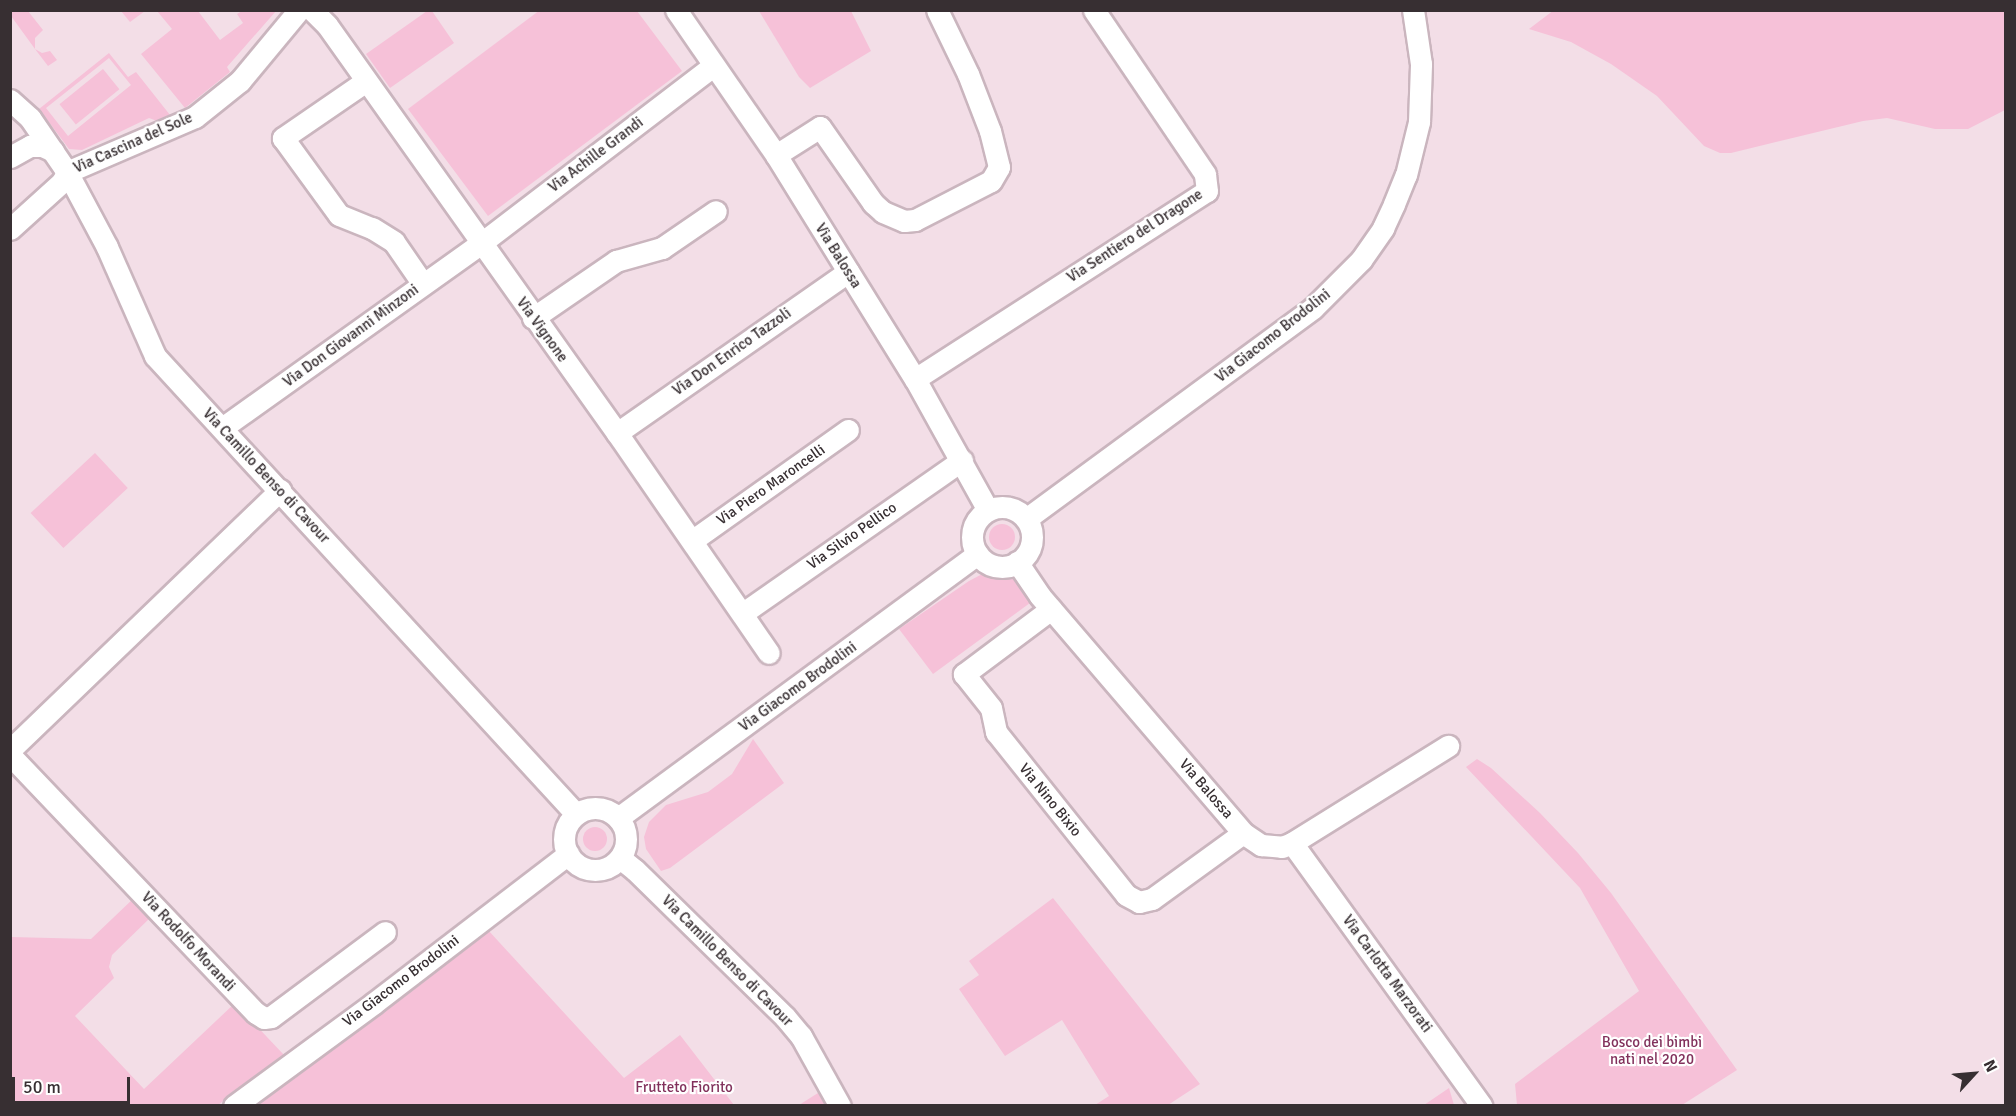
<!DOCTYPE html>
<style>
body{margin:0}
#map{position:relative;width:2016px;height:1116px;overflow:hidden;background:#f3dee7;font-family:Signika,sans-serif}
div>[style]{position:absolute}
.green>*{inset:0;background:#f6c1d8;transform-origin:0 0}
.round{border-radius:50%}
.roads{filter:drop-shadow(2px 0 #cab5be) drop-shadow(-2px 0 #cab5be) drop-shadow(0 2px #cab5be) drop-shadow(0 -2px #cab5be)}
.minor>*{height:21px;margin:-10.5px;padding:0 10.5px;transform-origin:10.5px;border-radius:10.5px;background:#fff}
.minor>.ring{margin:-10.5px;padding:0;box-sizing:content-box;background:none;border:21px solid #fff;border-radius:50%}
span{translate:-50% -50%;white-space:nowrap;text-align:center;line-height:1.15;-webkit-text-stroke:4.5px #fff;paint-order:stroke}
.street-label{font-size:15px;color:#372f32}
.park-label{font-size:15px;color:#82315c}
.frame{position:absolute;inset:0;border:12px solid #372f32;pointer-events:none}
.north{position:absolute;left:1944px;top:1044px;width:60px;height:60px;-webkit-text-stroke:4px #fff;paint-order:stroke;rotate:64deg;font-size:16px;font-weight:700;line-height:24px;text-align:center;color:#372f32}
.north::after{content:'';display:block;margin:auto;width:21px;height:27px;background:#372f32;clip-path:polygon(50% 0,100% 100%,50% 72%,0 100%)}
.scale{position:absolute;left:12px;top:1077px;width:118px;height:27px;box-sizing:border-box;border:3px solid #372f32;border-top:0;padding-left:8px;font-size:18px;line-height:21px;white-space:nowrap;color:#372f32;-webkit-text-stroke:4px #fff;paint-order:stroke}
</style>
<div id="map">
<div class="green">
<div style="clip-path:polygon(11px 10px,28px 11px,43px 30px,35px 38px,35px 49px,42px 53px,50px 51px,57px 60px,48px 66px,35px 49px,11px 16px)"></div>
<div style="clip-path:polygon(540px 10px,637px 11px,682px 71px,488px 216px,408px 109px)"></div>
<div style="clip-path:polygon(1554px 10px,2005px 11px,2005px 110px,1968px 129px,1935px 129px,1887px 118px,1863px 121px,1731px 153px,1720px 153px,1704px 146px,1657px 96px,1611px 64px,1571px 42px,1529px 29px)"></div>
<div style="clip-path:polygon(121px 11px,145px 11px,130px 22px)"></div>
<div style="clip-path:polygon(157px 11px,198px 11px,220px 40px,243px 23px,237px 14px,242px 11px,276px 11px,227px 67px,230px 72px,185px 108px,141px 54px,172px 29px)"></div>
<div style="clip-path:polygon(427px 11px,432px 11px,454px 43px,390px 88px,366px 54px)"></div>
<div style="clip-path:polygon(759px 11px,851px 11px,871px 51px,810px 88px,799px 77px)"></div>
<div style="clip-path:polygon(evenodd,109px 53px,128px 77px,136px 72px,170px 115px,157px 121px,149px 118px,82px 150px,69px 149px,39px 109px,109px 53px,109px 58px,131px 85px,68px 136px,46px 108px,109px 58px)"></div>
<div style="left:103px;top:69px;width:26px;height:56px;rotate:51deg"></div>
<div style="left:95px;top:453px;width:48px;height:88px;rotate:47deg"></div>
<div class="round" style="left:989px;top:524px;width:26px;height:26px"></div>
<div style="clip-path:polygon(996px 570px,1004px 572px,1016px 581px,1034px 600px,933px 674px,899px 629px,969px 581px,988px 571px)"></div>
<div style="clip-path:polygon(753px 739px,784px 783px,670px 868px,661px 871px,646px 849px,644px 837px,649px 822px,666px 805px,708px 792px,732px 774px)"></div>
<div style="clip-path:polygon(1477px 759px,1491px 768px,1540px 813px,1578px 853px,1611px 893px,1737px 1070px,1682px 1105px,1517px 1105px,1515px 1084px,1639px 991px,1580px 888px,1466px 767px)"></div>
<div class="round" style="left:583px;top:827px;width:24px;height:24px"></div>
<div style="clip-path:polygon(135px 897px,152px 916px,112px 955px,109px 967px,114px 978px,75px 1016px,144px 1089px,235px 1003px,284px 1055px,218px 1105px,11px 1106px,11px 937px,91px 939px)"></div>
<div style="clip-path:polygon(1053px 898px,1200px 1084px,1168px 1105px,1095px 1105px,1109px 1096px,1062px 1020px,1005px 1056px,959px 989px,979px 975px,969px 961px)"></div>
<div style="clip-path:polygon(488px 930px,624px 1078px,680px 1035px,734px 1105px,255px 1106px)"></div>
<div style="clip-path:polygon(1449px 1088px,1454px 1105px,1424px 1105px)"></div>
<div style="clip-path:polygon(818px 1093px,825px 1105px,799px 1105px)"></div>
</div>
<div class="roads">
<div class="minor">
<div style="left:312px;top:10px;width:21px;rotate:45deg"></div>
<div style="left:327px;top:25px;width:501px;rotate:54.6deg"></div>
<div style="left:617px;top:433px;width:267px;rotate:55.4deg"></div>
<div style="left:676px;top:10px;width:176px;rotate:55.4deg"></div>
<div style="left:776px;top:155px;width:264px;rotate:58.2deg"></div>
<div style="left:915px;top:379px;width:150px;rotate:60.9deg"></div>
<div style="left:366px;top:81px;width:101px;rotate:145.5deg"></div>
<div style="left:283px;top:138px;width:95px;rotate:54deg"></div>
<div style="left:339px;top:215px;width:35px;rotate:22deg"></div>
<div style="left:372px;top:228px;width:26px;rotate:32deg"></div>
<div style="left:394px;top:242px;width:51px;rotate:55.4deg"></div>
<div style="left:10px;top:100px;width:27px;rotate:42deg"></div>
<div style="left:30px;top:118px;width:65px;rotate:55.6deg"></div>
<div style="left:67px;top:172px;width:85px;rotate:61.9deg"></div>
<div style="left:107px;top:247px;width:119px;rotate:66.2deg"></div>
<div style="left:155px;top:356px;width:622px;rotate:47.41deg"></div>
<div style="left:776px;top:155px;width:52px;rotate:-32.5deg"></div>
<div style="left:820px;top:127px;width:93px;rotate:55.1deg"></div>
<div style="left:873px;top:203px;width:13px;rotate:42deg"></div>
<div style="left:883px;top:212px;width:23px;rotate:23deg"></div>
<div style="left:904px;top:221px;width:11px;rotate:-5deg"></div>
<div style="left:915px;top:220px;width:85px;rotate:-27.2deg"></div>
<div style="left:991px;top:181px;width:16px;rotate:-60deg"></div>
<div style="left:999px;top:167px;width:37px;rotate:-104deg"></div>
<div style="left:990px;top:131px;width:61px;rotate:-111.1deg"></div>
<div style="left:968px;top:74px;width:71px;rotate:-115.8deg"></div>
<div style="left:10px;top:157px;width:23px;rotate:-29deg"></div>
<div style="left:30px;top:146px;width:12px"></div>
<div style="left:42px;top:146px;width:12px;rotate:24deg"></div>
<div style="left:67px;top:172px;width:139px;rotate:-23.3deg"></div>
<div style="left:195px;top:117px;width:58px;rotate:-38.7deg"></div>
<div style="left:240px;top:81px;width:92px;rotate:-50.3deg"></div>
<div style="left:10px;top:229px;width:70px;rotate:-42.1deg"></div>
<div style="left:62px;top:182px;width:11px;rotate:-63deg"></div>
<div style="left:533px;top:318px;width:101px;rotate:-34.5deg"></div>
<div style="left:616px;top:261px;width:48px;rotate:-15.8deg"></div>
<div style="left:662px;top:248px;width:65px;rotate:-34.4deg"></div>
<div style="left:915px;top:379px;width:347px;rotate:-32.8deg"></div>
<div style="left:1207px;top:191px;width:17px;rotate:-97deg"></div>
<div style="left:1205px;top:174px;width:198px;rotate:-124.1deg"></div>
<div style="left:222px;top:428px;width:317px;rotate:-35.5deg"></div>
<div style="left:480px;top:244px;width:293px;rotate:-37.4deg"></div>
<div style="left:617px;top:433px;width:282px;rotate:-34.9deg"></div>
<div class="ring" style="left:972px;top:507px;width:39px;height:39px"></div>
<div style="left:1026px;top:519px;width:356px;rotate:-36.3deg"></div>
<div style="left:1313px;top:308px;width:68px;rotate:-45deg"></div>
<div style="left:1361px;top:260px;width:39px;rotate:-55deg"></div>
<div style="left:1383px;top:228px;width:26px;rotate:-65deg"></div>
<div style="left:1394px;top:204px;width:31px;rotate:-68deg"></div>
<div style="left:1406px;top:175px;width:55px;rotate:-76.2deg"></div>
<div style="left:1419px;top:122px;width:58px;rotate:-88deg"></div>
<div style="left:1421px;top:64px;width:55px;rotate:-98.4deg"></div>
<div style="left:693px;top:540px;width:190px;rotate:-35.4deg"></div>
<div style="left:1017px;top:562px;width:41px;rotate:55.9deg"></div>
<div style="left:1040px;top:596px;width:312px;rotate:49.4deg"></div>
<div style="left:1243px;top:833px;width:22px;rotate:34deg"></div>
<div style="left:1261px;top:845px;width:21px;rotate:5deg"></div>
<div style="left:1282px;top:847px;width:11px;rotate:-22deg"></div>
<div style="left:1292px;top:843px;width:184px;rotate:-31.9deg"></div>
<div style="left:1051px;top:609px;width:109px;rotate:143.2deg"></div>
<div style="left:964px;top:674px;width:43px;rotate:51.5deg"></div>
<div style="left:991px;top:708px;width:25px;rotate:78deg"></div>
<div style="left:996px;top:732px;width:208px;rotate:51.4deg"></div>
<div style="left:1126px;top:895px;width:15px;rotate:28deg"></div>
<div style="left:1139px;top:902px;width:13px;rotate:-13deg"></div>
<div style="left:1152px;top:899px;width:112px;rotate:-36deg"></div>
<div style="left:743px;top:613px;width:267px;rotate:-34.9deg"></div>
<div style="left:10px;top:750px;width:375px;rotate:-43.9deg"></div>
<div style="left:10px;top:755px;width:356px;rotate:46.4deg"></div>
<div style="left:256px;top:1013px;width:9px;rotate:32deg"></div>
<div style="left:264px;top:1018px;width:7px;rotate:-8deg"></div>
<div style="left:271px;top:1017px;width:142px;rotate:-36.7deg"></div>
<div class="ring" style="left:564px;top:808px;width:41px;height:41px"></div>
<div style="left:618px;top:818px;width:446px;rotate:-36.3deg"></div>
<div style="left:1292px;top:843px;width:324px;rotate:54.2deg"></div>
<div style="left:620px;top:858px;width:19px;rotate:39deg"></div>
<div style="left:635px;top:870px;width:210px;rotate:44.4deg"></div>
<div style="left:785px;top:1017px;width:25px;rotate:50deg"></div>
<div style="left:801px;top:1036px;width:80px;rotate:60.9deg"></div>
<div style="left:234px;top:1106px;width:174px;rotate:-36.3deg"></div>
<div style="left:374px;top:1003px;width:245px;rotate:-37.5deg"></div>
</div>
</div>
<div class="street-label">
<span style="left:133px;top:143px;rotate:-24deg">Via Cascina del Sole</span>
<span style="left:596px;top:155px;rotate:-37deg">Via Achille Grandi</span>
<span style="left:1135px;top:236px;rotate:-33deg">Via Sentiero del Dragone</span>
<span style="left:838px;top:256px;rotate:58deg">Via Balossa</span>
<span style="left:542px;top:330px;rotate:54deg">Via Vignone</span>
<span style="left:351px;top:336px;rotate:-36deg">Via Don Giovanni Minzoni</span>
<span style="left:1273px;top:336px;rotate:-38deg">Via Giacomo Brodolini</span>
<span style="left:732px;top:352px;rotate:-35deg">Via Don Enrico Tazzoli</span>
<span style="left:266px;top:476px;rotate:47deg">Via Camillo Benso di Cavour</span>
<span style="left:771px;top:485px;rotate:-35deg">Via Piero Maroncelli</span>
<span style="left:852px;top:536px;rotate:-35deg">Via Silvio Pellico</span>
<span style="left:798px;top:687px;rotate:-36deg">Via Giacomo Brodolini</span>
<span style="left:1206px;top:789px;rotate:49deg">Via Balossa</span>
<span style="left:1050px;top:800px;rotate:51deg">Via Nino Bixio</span>
<span style="left:188px;top:942px;rotate:47deg">Via Rodolfo Morandi</span>
<span style="left:727px;top:961px;rotate:45deg">Via Camillo Benso di Cavour</span>
<span style="left:1387px;top:974px;rotate:54deg">Via Carlotta Marzorati</span>
<span style="left:401px;top:981px;rotate:-37deg">Via Giacomo Brodolini</span>
</div>
<div class="park-label">
<span style="left:1652px;top:1051px">Bosco dei bimbi<br>nati nel 2020</span>
<span style="left:684px;top:1088px">Frutteto Fiorito</span>
</div>
<div class="frame"></div>
<div class="north">N</div>
<div class="scale">50 m</div>
</div>
